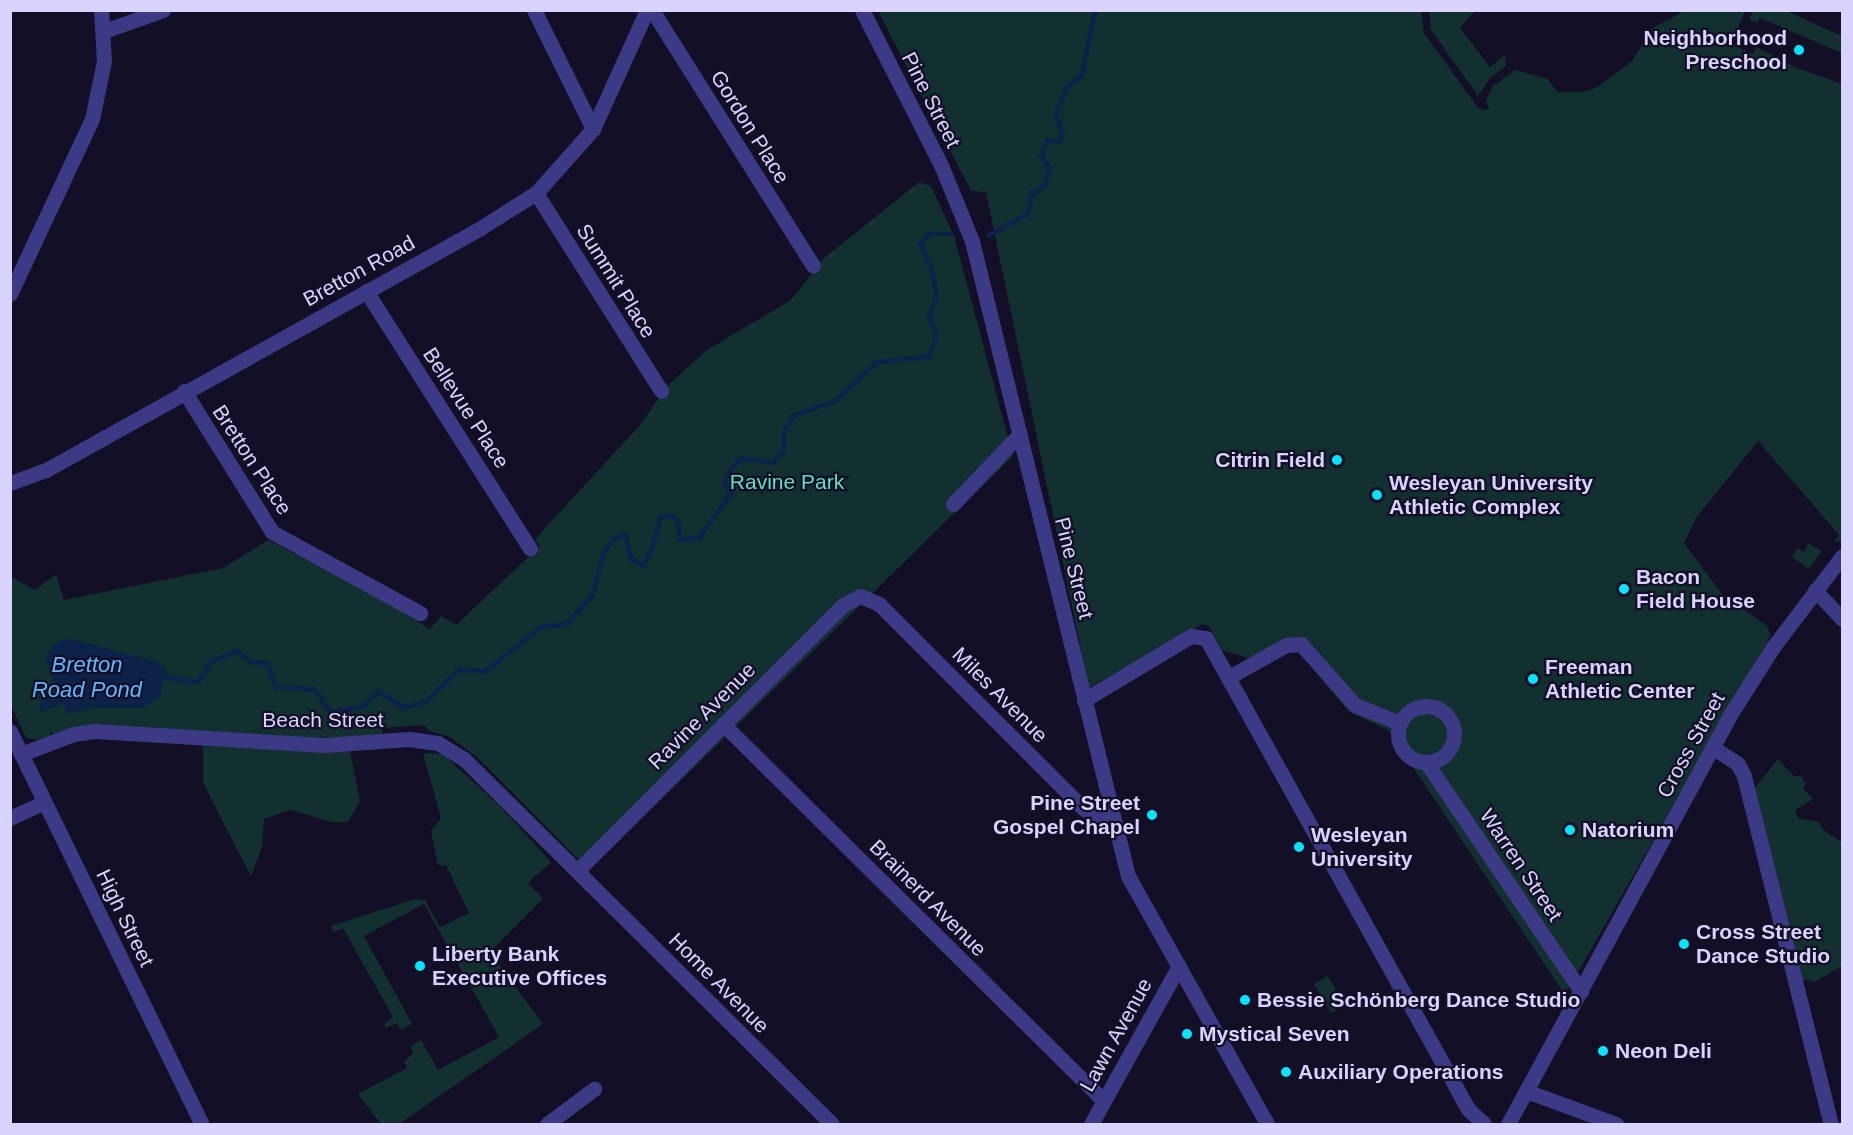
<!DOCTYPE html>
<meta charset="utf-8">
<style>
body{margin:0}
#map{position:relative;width:1853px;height:1135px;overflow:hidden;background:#130f26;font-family:Helvetica,sans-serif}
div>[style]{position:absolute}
.green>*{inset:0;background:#12302f;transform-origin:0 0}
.water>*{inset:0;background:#0c2248}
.stream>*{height:4.5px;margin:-2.25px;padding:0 2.25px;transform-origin:2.25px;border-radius:2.25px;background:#0c2248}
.minor>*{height:15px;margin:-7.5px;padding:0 7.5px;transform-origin:7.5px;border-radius:7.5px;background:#3d3a85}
.minor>.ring{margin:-7.5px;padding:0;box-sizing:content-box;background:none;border:15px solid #3d3a85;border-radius:50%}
.dots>*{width:16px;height:16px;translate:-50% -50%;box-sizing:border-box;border:3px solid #130f26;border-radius:50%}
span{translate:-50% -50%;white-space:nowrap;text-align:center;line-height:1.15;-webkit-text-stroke:4.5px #130f26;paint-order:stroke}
.poi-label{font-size:21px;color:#d9d4ff;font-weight:700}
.right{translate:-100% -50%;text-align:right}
.left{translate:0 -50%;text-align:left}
.street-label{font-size:21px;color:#d9d4ff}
.park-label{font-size:21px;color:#5fe0c0}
.water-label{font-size:22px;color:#62b6ff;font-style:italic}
.frame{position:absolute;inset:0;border:12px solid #d9d4ff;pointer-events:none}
</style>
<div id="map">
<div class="green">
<div style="clip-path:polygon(1429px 10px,1475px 11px,1460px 28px,1490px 67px,1505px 55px,1506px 66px,1490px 78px,1478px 96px,1431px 30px)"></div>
<div style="clip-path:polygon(878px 11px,1421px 11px,1424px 33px,1479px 109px,1489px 110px,1486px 101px,1493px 86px,1515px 70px,1548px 79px,1557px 92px,1582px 92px,1596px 88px,1632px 61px,1652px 28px,1685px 11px,1745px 11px,1732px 41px,1735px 46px,1753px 54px,1756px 47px,1797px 68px,1842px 84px,1842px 541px,1834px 542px,1839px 535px,1758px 441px,1696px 518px,1684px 543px,1721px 593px,1767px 626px,1771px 635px,1565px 995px,1388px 730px,1349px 712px,1301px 654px,1275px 645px,1249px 658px,1239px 655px,1222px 650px,1209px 626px,1203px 624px,1089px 688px,986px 192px,971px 191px)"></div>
<div style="clip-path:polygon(1753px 11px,1786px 11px,1842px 36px,1842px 53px,1760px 18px,1757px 23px,1749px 19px)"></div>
<div style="clip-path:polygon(919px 182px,931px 186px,954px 236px,1013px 456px,589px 870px,478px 758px,450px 737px,430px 731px,424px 725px,382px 728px,382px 734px,375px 736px,312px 738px,96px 724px,54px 734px,50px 732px,51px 736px,37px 740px,26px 738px,11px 705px,11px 577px,35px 590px,56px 574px,64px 600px,223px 568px,268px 540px,384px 600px,430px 629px,441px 616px,456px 625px,540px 546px,535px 539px,640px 425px,667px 386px,707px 350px,791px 300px,824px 258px)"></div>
<div style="clip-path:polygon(1808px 543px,1822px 551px,1809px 569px,1792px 557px,1798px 548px,1804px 552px)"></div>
<div style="clip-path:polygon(203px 745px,350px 751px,360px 801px,348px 822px,331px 822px,291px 810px,264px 819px,262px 847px,251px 876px,203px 783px)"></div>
<div style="clip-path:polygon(423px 753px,443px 754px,501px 807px,551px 862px,528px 883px,543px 899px,490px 952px,543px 1024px,399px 1124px,381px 1124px,358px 1094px,407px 1068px,404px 1061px,413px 1053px,411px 1046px,421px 1040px,438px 1070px,499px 1037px,424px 904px,364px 936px,412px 1024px,401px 1030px,397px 1023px,386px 1028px,384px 1024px,393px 1017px,343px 928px,334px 932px,331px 926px,415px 899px,425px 900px,440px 927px,469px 913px,446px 865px,438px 865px,431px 831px,441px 818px)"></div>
<div style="clip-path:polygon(1778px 759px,1794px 776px,1801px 776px,1806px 784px,1803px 789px,1813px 799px,1795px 810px,1798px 818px,1819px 822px,1823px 830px,1842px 842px,1842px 966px,1814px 982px,1802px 979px,1754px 789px)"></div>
<div style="left:1328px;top:976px;width:34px;height:16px;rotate:60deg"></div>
</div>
<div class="water">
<div style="clip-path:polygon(67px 638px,158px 662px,166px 669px,160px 697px,142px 708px,95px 708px,67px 713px,63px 704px,40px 712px,41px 698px,53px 700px,59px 696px,45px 658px,53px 645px)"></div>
</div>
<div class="stream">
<div style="left:988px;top:235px;width:44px;rotate:-28.3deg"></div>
<div style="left:1027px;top:214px;width:22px;rotate:-77deg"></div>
<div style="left:1032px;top:193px;width:14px;rotate:-30deg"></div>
<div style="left:1044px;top:186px;width:19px;rotate:-74deg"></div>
<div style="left:1049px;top:168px;width:14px;rotate:-124deg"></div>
<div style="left:1041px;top:156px;width:17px;rotate:-69deg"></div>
<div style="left:1047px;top:140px;width:12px;rotate:5deg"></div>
<div style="left:1059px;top:141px;width:8px;rotate:-67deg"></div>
<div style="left:1062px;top:134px;width:21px;rotate:-109deg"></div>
<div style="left:1055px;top:114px;width:30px;rotate:-67deg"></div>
<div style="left:1067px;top:86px;width:18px;rotate:-38deg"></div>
<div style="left:1081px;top:75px;width:66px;rotate:-77.8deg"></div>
<div style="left:161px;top:676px;width:37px;rotate:9deg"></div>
<div style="left:198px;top:682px;width:25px;rotate:-58deg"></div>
<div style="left:211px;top:661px;width:27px;rotate:-22deg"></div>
<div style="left:236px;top:651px;width:18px;rotate:34deg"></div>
<div style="left:251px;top:661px;width:17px;rotate:10deg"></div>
<div style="left:268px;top:664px;width:24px;rotate:71deg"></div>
<div style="left:276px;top:687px;width:38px;rotate:3deg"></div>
<div style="left:314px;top:689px;width:29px;rotate:54deg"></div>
<div style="left:331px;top:712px;width:33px;rotate:-11deg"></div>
<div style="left:363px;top:706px;width:21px;rotate:-45deg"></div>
<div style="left:378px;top:691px;width:31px;rotate:32deg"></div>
<div style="left:404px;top:707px;width:23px;rotate:-15deg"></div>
<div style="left:426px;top:701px;width:46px;rotate:-44.1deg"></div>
<div style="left:459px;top:669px;width:26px;rotate:4deg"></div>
<div style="left:485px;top:671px;width:70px;rotate:-38.7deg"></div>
<div style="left:540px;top:627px;width:26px;rotate:-7deg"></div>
<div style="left:566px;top:624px;width:39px;rotate:-48deg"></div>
<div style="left:592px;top:595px;width:43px;rotate:-75.3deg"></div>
<div style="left:603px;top:553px;width:16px;rotate:-55deg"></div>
<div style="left:612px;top:540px;width:14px;rotate:-25deg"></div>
<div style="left:625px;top:534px;width:25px;rotate:76deg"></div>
<div style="left:631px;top:558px;width:13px;rotate:32deg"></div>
<div style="left:642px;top:565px;width:17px;rotate:-59deg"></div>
<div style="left:651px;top:550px;width:35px;rotate:-75deg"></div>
<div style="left:660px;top:516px;width:11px;rotate:-5deg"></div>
<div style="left:671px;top:515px;width:10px;rotate:45deg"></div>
<div style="left:678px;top:522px;width:17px;rotate:83deg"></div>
<div style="left:680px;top:539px;width:19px;rotate:-6deg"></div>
<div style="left:699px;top:537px;width:53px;rotate:-54.2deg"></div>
<div style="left:730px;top:494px;width:13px;rotate:-117deg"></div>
<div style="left:724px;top:482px;width:13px;rotate:-63deg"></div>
<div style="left:730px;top:470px;width:16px;rotate:-50deg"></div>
<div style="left:740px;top:458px;width:33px;rotate:7deg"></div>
<div style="left:773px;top:462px;width:15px;rotate:-48deg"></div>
<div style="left:783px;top:451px;width:20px;rotate:-87deg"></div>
<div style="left:784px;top:431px;width:17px;rotate:-62deg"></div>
<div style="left:792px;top:416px;width:47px;rotate:-20deg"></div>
<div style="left:836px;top:400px;width:55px;rotate:-43.5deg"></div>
<div style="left:876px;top:362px;width:53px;rotate:-6.5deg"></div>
<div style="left:929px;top:356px;width:23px;rotate:-72deg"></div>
<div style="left:936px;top:334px;width:18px;rotate:-112deg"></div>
<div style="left:929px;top:317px;width:23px;rotate:-72deg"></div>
<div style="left:936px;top:295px;width:28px;rotate:-100deg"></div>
<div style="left:931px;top:267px;width:25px;rotate:-116deg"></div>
<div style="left:920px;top:244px;width:13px;rotate:-48deg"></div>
<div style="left:929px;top:234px;width:22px"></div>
</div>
<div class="minor">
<div style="left:534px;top:10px;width:133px;rotate:63.6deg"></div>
<div style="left:652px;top:10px;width:302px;rotate:57.8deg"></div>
<div style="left:862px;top:10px;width:174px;rotate:63deg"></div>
<div style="left:941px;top:165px;width:82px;rotate:67.8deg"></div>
<div style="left:972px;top:241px;width:654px;rotate:76.2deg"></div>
<div style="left:1128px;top:876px;width:284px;rotate:60.7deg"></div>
<div style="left:104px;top:31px;width:63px;rotate:-19.6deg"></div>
<div style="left:536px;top:193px;width:234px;rotate:57.7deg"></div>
<div style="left:366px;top:291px;width:305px;rotate:57.5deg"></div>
<div style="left:10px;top:294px;width:193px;rotate:-64.9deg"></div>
<div style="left:92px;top:119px;width:59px;rotate:-78.3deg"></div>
<div style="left:104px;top:61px;width:51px;rotate:-93.4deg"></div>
<div style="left:184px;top:391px;width:166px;rotate:58deg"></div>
<div style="left:272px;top:532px;width:169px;rotate:28.7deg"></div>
<div style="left:10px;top:483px;width:38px;rotate:-20deg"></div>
<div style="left:46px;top:470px;width:499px;rotate:-29.1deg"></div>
<div style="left:482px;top:227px;width:64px;rotate:-32.2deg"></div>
<div style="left:536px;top:193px;width:86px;rotate:-48.3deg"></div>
<div style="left:593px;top:129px;width:131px;rotate:-65.6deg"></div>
<div style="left:953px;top:504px;width:97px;rotate:-46.3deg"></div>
<div style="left:1815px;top:590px;width:40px;rotate:47deg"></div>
<div style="left:1229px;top:677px;width:65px;rotate:-29.3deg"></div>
<div style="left:1286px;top:645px;width:15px;rotate:-4deg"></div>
<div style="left:1301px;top:644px;width:81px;rotate:48.5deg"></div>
<div style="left:1355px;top:705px;width:48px;rotate:21.8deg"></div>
<div style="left:1084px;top:700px;width:125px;rotate:-30.9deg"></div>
<div style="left:1191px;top:636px;width:15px;rotate:8deg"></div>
<div style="left:1206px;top:638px;width:539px;rotate:60.91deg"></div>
<div style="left:1468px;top:1109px;width:22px;rotate:43deg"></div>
<div class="ring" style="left:1398px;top:706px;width:41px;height:41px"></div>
<div style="left:723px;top:724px;width:536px;rotate:44.7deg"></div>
<div style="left:10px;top:731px;width:437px;rotate:64deg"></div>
<div style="left:1712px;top:747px;width:31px;rotate:33deg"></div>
<div style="left:1738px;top:764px;width:13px;rotate:63deg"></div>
<div style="left:1744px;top:776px;width:359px;rotate:76deg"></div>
<div style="left:21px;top:754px;width:57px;rotate:-20.7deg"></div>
<div style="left:74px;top:734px;width:21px;rotate:-8deg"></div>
<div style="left:95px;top:731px;width:229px;rotate:3.5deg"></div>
<div style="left:324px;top:745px;width:85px;rotate:-4deg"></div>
<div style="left:409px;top:739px;width:29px;rotate:8deg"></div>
<div style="left:438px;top:743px;width:31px;rotate:32deg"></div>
<div style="left:464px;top:759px;width:518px;rotate:44.77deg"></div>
<div style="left:1426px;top:762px;width:277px;rotate:55.9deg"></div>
<div style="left:10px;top:818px;width:38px;rotate:-25deg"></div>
<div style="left:577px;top:871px;width:376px;rotate:-45deg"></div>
<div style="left:843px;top:605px;width:19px;rotate:-28deg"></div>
<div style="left:860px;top:596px;width:21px;rotate:23deg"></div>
<div style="left:879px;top:604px;width:288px;rotate:45deg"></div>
<div style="left:1083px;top:808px;width:12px;rotate:35deg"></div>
<div style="left:1093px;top:815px;width:19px;rotate:3deg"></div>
<div style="left:1526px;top:1091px;width:96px;rotate:20.1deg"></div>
<div style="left:547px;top:1124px;width:59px;rotate:-36.7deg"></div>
<div style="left:1091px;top:1124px;width:181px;rotate:-60.9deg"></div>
<div style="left:1508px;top:1124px;width:465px;rotate:-61.5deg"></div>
<div style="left:1730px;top:715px;width:80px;rotate:-57.7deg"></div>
<div style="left:1773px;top:647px;width:114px;rotate:-52.8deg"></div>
</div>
<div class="dots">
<div style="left:1799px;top:50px;background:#00e5ff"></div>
<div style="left:1337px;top:460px;background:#00e5ff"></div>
<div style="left:1377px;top:495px;background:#00e5ff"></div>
<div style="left:1624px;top:589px;background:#00e5ff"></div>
<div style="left:1533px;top:679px;background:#00e5ff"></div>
<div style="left:1152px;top:815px;background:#00e5ff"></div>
<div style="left:1570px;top:830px;background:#00e5ff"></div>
<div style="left:1299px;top:847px;background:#00e5ff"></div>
<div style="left:1684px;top:944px;background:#00e5ff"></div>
<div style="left:420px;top:966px;background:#00e5ff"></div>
<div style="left:1245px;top:1000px;background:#00e5ff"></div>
<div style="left:1187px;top:1034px;background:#00e5ff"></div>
<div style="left:1603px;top:1051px;background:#00e5ff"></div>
<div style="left:1286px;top:1072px;background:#00e5ff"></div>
</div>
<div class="poi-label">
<span class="right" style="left:1787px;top:50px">Neighborhood<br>Preschool</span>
<span class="right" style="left:1325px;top:460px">Citrin Field</span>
<span class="left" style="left:1389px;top:495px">Wesleyan University<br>Athletic Complex</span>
<span class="left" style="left:1636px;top:589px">Bacon<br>Field House</span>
<span class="left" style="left:1545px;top:679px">Freeman<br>Athletic Center</span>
<span class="right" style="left:1140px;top:815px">Pine Street<br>Gospel Chapel</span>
<span class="left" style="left:1582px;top:830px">Natorium</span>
<span class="left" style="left:1311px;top:847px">Wesleyan<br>University</span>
<span class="left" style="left:1696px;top:944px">Cross Street<br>Dance Studio</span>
<span class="left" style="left:432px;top:966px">Liberty Bank<br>Executive Offices</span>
<span class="left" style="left:1257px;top:1000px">Bessie Schönberg Dance Studio</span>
<span class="left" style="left:1199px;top:1034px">Mystical Seven</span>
<span class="left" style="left:1615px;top:1051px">Neon Deli</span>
<span class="left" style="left:1298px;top:1072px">Auxiliary Operations</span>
</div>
<div class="street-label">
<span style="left:931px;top:100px;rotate:63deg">Pine Street</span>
<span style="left:750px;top:127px;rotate:58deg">Gordon Place</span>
<span style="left:359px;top:271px;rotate:-29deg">Bretton Road</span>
<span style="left:616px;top:281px;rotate:58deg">Summit Place</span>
<span style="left:466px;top:408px;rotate:57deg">Bellevue Place</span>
<span style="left:252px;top:460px;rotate:57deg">Bretton Place</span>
<span style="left:1074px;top:568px;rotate:76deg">Pine Street</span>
<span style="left:1000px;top:695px;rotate:45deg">Miles Avenue</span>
<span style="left:702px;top:716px;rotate:-45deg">Ravine Avenue</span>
<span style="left:323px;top:720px">Beach Street</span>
<span style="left:1691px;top:745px;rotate:-61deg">Cross Street</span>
<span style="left:1521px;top:865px;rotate:56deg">Warren Street</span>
<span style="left:928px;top:898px;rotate:45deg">Brainerd Avenue</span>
<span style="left:125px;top:918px;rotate:64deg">High Street</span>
<span style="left:719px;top:983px;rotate:45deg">Home Avenue</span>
<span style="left:1116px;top:1035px;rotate:-61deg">Lawn Avenue</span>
</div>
<div class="park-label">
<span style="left:787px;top:482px">Ravine Park</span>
</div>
<div class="water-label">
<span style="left:87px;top:677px">Bretton<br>Road Pond</span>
</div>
<div class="frame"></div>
</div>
